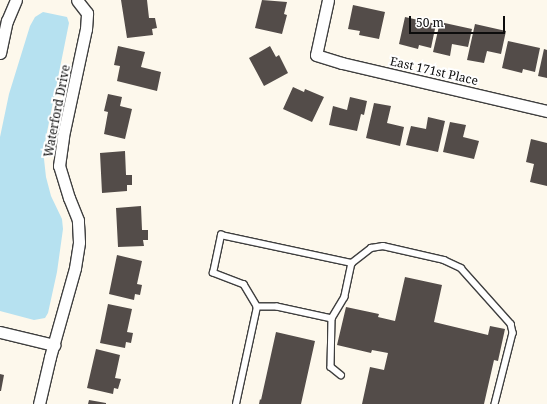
<!DOCTYPE html>
<style>
body{margin:0}
#map{position:relative;width:547px;height:404px;overflow:hidden;background:#fdf8ec;font-family:"Noto Serif",serif}
div>[style]{position:absolute}
.water>*{inset:0;background:#b6e1f0}
.building>*{inset:0;background:#534c49}
.roads{filter:drop-shadow(1px 0 #3f3f3f) drop-shadow(-1px 0 #3f3f3f) drop-shadow(0 1px #3f3f3f) drop-shadow(0 -1px #3f3f3f)}
.lane>*{height:5.5px;margin:-2.75px;padding:0 2.75px;transform-origin:2.75px;border-radius:2.75px;background:#fff}
.street>*{height:11px;margin:-5.5px;padding:0 5.5px;transform-origin:5.5px;border-radius:5.5px;background:#fff}
span{translate:-50% -50%;white-space:nowrap;text-align:center;line-height:1.15;-webkit-text-stroke:4px #fff;paint-order:stroke}
.street-label{font-size:12px;color:#0c0c0c}
.scale{position:absolute;left:409px;top:16px;width:96px;height:18px;box-sizing:border-box;border:2px solid #0c0c0c;border-top:0;padding-left:5px;font-size:12px;line-height:14px;white-space:nowrap;color:#0c0c0c;-webkit-text-stroke:3px #fff;paint-order:stroke}
</style>
<div id="map">
<div class="water">
<div style="clip-path:polygon(43px 12px,67px 17px,69px 23px,45px 142px,44px 159px,46px 177px,51px 196px,62px 219px,63px 229px,57px 272px,48px 313px,45px 318px,34px 320px,0 311px,0 137px,9px 94px,30px 26px,35px 17px)"></div>
</div>
<div class="building">
<div style="clip-path:polygon(121px 0,147px 0,149px 18px,155px 18px,157px 28px,152px 29px,153px 35px,127px 38px)"></div>
<div style="clip-path:polygon(262px 0,287px 2px,284px 14px,287px 15px,282px 34px,255px 28px)"></div>
<div style="clip-path:polygon(353px 5px,385px 12px,379px 39px,359px 35px,360px 31px,348px 29px)"></div>
<div style="clip-path:polygon(405px 17px,436px 24px,431px 48px,419px 45px,418px 49px,399px 44px)"></div>
<div style="clip-path:polygon(440px 22px,472px 29px,468px 47px,452px 44px,450px 56px,433px 52px)"></div>
<div style="clip-path:polygon(475px 24px,506px 31px,501px 54px,487px 51px,484px 63px,467px 60px)"></div>
<div style="clip-path:polygon(508px 41px,540px 48px,535px 72px,523px 69px,522px 73px,502px 68px)"></div>
<div style="clip-path:polygon(118px 46px,145px 52px,141px 67px,161px 72px,157px 91px,117px 81px,120px 66px,114px 65px)"></div>
<div style="clip-path:polygon(270px 46px,276px 57px,279px 55px,288px 73px,264px 86px,249px 58px)"></div>
<div style="clip-path:polygon(544px 49px,547px 50px,547px 78px,538px 76px)"></div>
<div style="clip-path:polygon(293px 87px,304px 92px,305px 89px,324px 97px,312px 122px,283px 109px)"></div>
<div style="clip-path:polygon(108px 94px,122px 97px,120px 106px,132px 109px,125px 139px,104px 134px,108px 112px,104px 111px)"></div>
<div style="clip-path:polygon(350px 97px,367px 101px,364px 115px,361px 114px,357px 131px,329px 125px,333px 106px,347px 110px)"></div>
<div style="clip-path:polygon(374px 103px,391px 106px,387px 123px,404px 127px,400px 146px,366px 138px)"></div>
<div style="clip-path:polygon(428px 117px,445px 121px,438px 152px,406px 145px,411px 126px,426px 129px)"></div>
<div style="clip-path:polygon(450px 122px,466px 125px,463px 137px,479px 141px,474px 159px,443px 152px)"></div>
<div style="clip-path:polygon(531px 139px,547px 143px,547px 186px,530px 182px,534px 164px,526px 162px)"></div>
<div style="clip-path:polygon(125px 151px,126px 175px,132px 175px,132px 185px,127px 185px,127px 191px,102px 193px,100px 153px)"></div>
<div style="clip-path:polygon(141px 206px,142px 230px,148px 230px,148px 240px,143px 240px,144px 246px,118px 247px,116px 208px)"></div>
<div style="clip-path:polygon(117px 255px,142px 261px,137px 284px,142px 285px,140px 295px,135px 294px,134px 300px,109px 294px)"></div>
<div style="clip-path:polygon(405px 277px,442px 285px,434px 322px,488px 335px,490px 326px,505px 329px,498px 361px,494px 360px,484px 404px,362px 404px,370px 367px,384px 370px,388px 353px,372px 350px,371px 353px,337px 345px,346px 307px,379px 314px,378px 317px,395px 321px)"></div>
<div style="clip-path:polygon(108px 304px,132px 309px,127px 332px,133px 333px,131px 343px,126px 342px,125px 348px,100px 343px)"></div>
<div style="clip-path:polygon(276px 332px,315px 341px,301px 404px,259px 404px,260px 399px,261px 400px)"></div>
<div style="clip-path:polygon(96px 349px,120px 355px,115px 378px,121px 379px,118px 389px,114px 388px,113px 394px,87px 388px)"></div>
<div style="clip-path:polygon(0 374px,4px 375px,1px 391px,0 391px)"></div>
<div style="clip-path:polygon(89px 400px,106px 403px,106px 404px,88px 404px)"></div>
</div>
<div class="roads">
<div class="lane">
<div style="left:352px;top:263px;width:24px;rotate:-38deg"></div>
<div style="left:371px;top:248px;width:12px;rotate:-9deg"></div>
<div style="left:383px;top:246px;width:63px;rotate:12.9deg"></div>
<div style="left:444px;top:260px;width:19px;rotate:25deg"></div>
<div style="left:461px;top:268px;width:75px;rotate:48.2deg"></div>
<div style="left:511px;top:324px;width:9px;rotate:77deg"></div>
<div style="left:513px;top:333px;width:73px;rotate:104.2deg"></div>
<div style="left:332px;top:319px;width:48px;rotate:91.2deg"></div>
<div style="left:331px;top:367px;width:13px;rotate:39deg"></div>
<div style="left:236px;top:404px;width:99px;rotate:-77.8deg"></div>
<div style="left:257px;top:307px;width:26px;rotate:-121deg"></div>
<div style="left:244px;top:285px;width:33px;rotate:-159deg"></div>
<div style="left:213px;top:273px;width:39px;rotate:-78deg"></div>
<div style="left:221px;top:235px;width:134px;rotate:12.1deg"></div>
<div style="left:352px;top:263px;width:35px;rotate:102deg"></div>
<div style="left:345px;top:297px;width:26px;rotate:121deg"></div>
<div style="left:332px;top:319px;width:56px;rotate:-167.7deg"></div>
<div style="left:277px;top:307px;width:20px;rotate:180deg"></div>
</div>
<div class="street">
<div style="left:328px;top:0;width:56px;rotate:102.3deg"></div>
<div style="left:316px;top:55px;width:27px;rotate:17deg"></div>
<div style="left:342px;top:63px;width:211px;rotate:13.2deg"></div>
<div style="left:0;top:53px;width:33px;rotate:-78deg"></div>
<div style="left:7px;top:21px;width:23px;rotate:-67deg"></div>
<div style="left:0;top:332px;width:56px;rotate:13.5deg"></div>
<div style="left:39px;top:404px;width:48px;rotate:-76.8deg"></div>
<div style="left:50px;top:357px;width:92px;rotate:-74.3deg"></div>
<div style="left:75px;top:268px;width:26px;rotate:-81deg"></div>
<div style="left:79px;top:242px;width:22px;rotate:-93deg"></div>
<div style="left:78px;top:220px;width:24px;rotate:-112deg"></div>
<div style="left:69px;top:198px;width:34px;rotate:-107deg"></div>
<div style="left:59px;top:166px;width:30px;rotate:-82deg"></div>
<div style="left:63px;top:136px;width:109px;rotate:-77.9deg"></div>
<div style="left:86px;top:29px;width:16px;rotate:-86deg"></div>
<div style="left:87px;top:13px;width:16px;rotate:-128deg"></div>
</div>
</div>
<div class="street-label">
<span style="left:434px;top:71px;rotate:13deg">East 171st Place</span>
<span style="left:57px;top:111px;rotate:-79deg">Waterford Drive</span>
</div>
<div class="scale">50 m</div>
</div>
